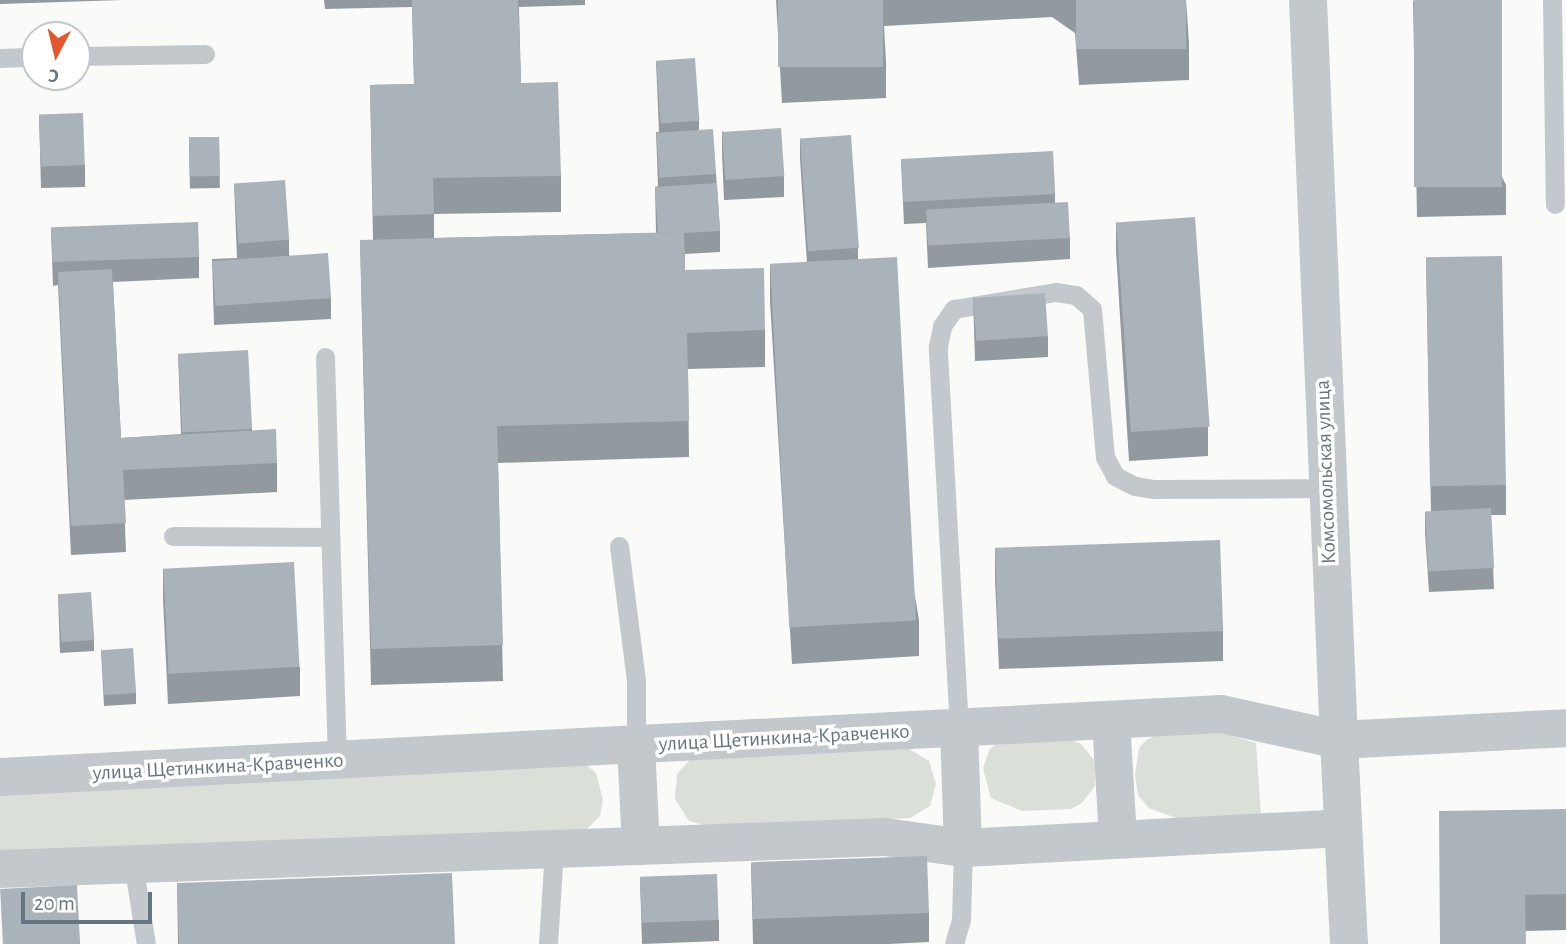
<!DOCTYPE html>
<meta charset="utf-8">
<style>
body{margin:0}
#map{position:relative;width:1566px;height:944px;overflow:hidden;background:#fafaf8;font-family:"Alegreya Sans",sans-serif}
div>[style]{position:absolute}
.green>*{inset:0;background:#dadfd7}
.service>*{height:19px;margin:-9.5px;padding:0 9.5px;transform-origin:9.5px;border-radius:9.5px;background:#c3c8cc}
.minor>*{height:38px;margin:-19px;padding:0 19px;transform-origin:19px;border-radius:19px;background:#c3c8cc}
.tertiary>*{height:38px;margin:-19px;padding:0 19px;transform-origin:19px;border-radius:19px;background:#c3c8cc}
.wall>*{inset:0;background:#929a9f;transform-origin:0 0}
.building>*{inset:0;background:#aab3b9;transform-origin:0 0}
span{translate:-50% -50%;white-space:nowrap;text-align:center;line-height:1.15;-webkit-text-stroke:7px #fff;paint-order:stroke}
.street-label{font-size:21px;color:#657683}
.north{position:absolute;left:21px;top:21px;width:70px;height:70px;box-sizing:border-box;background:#fff;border:2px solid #c1c8cd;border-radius:50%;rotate:187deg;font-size:19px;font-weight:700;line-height:28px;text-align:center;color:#657683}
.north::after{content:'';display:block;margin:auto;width:24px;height:32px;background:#e4572e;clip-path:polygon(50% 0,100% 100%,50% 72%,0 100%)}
.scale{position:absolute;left:21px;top:892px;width:131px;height:32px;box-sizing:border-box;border:4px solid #657683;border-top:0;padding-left:9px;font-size:21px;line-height:24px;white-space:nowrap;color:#657683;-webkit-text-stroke:5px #fff;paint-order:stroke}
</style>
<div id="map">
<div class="green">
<div style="clip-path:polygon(1222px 733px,1256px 743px,1261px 816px,1184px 821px,1149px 808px,1138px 795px,1135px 775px,1139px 748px,1146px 740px,1158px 734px)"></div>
<div style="clip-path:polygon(1069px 739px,1081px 744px,1095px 761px,1095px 786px,1082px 803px,1071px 809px,1022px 811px,991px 798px,983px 768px,990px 749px,999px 742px)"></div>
<div style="clip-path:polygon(909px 749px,929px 761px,936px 784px,930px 806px,910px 818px,712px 827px,689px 821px,675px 799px,677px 774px,690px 760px)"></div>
<div style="clip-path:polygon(584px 763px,596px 773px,603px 800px,600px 816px,583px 833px,0 863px,0 785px)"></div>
</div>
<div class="service">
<div style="left:1552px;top:0;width:204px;rotate:89.2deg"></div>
<div style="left:77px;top:56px;width:128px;rotate:-0.9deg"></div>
<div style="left:0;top:58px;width:35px;rotate:-2deg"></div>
<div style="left:325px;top:357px;width:405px;rotate:88.3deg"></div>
<div style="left:173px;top:536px;width:157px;rotate:0.4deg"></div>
<div style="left:619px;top:546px;width:135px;rotate:82.8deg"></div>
<div style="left:636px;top:680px;width:65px;rotate:90deg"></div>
<div style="left:959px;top:728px;width:382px;rotate:-93.2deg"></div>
<div style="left:938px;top:347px;width:21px;rotate:-79deg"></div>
<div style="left:942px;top:326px;width:21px;rotate:-55deg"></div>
<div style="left:954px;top:309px;width:103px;rotate:-9.5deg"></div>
<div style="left:1056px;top:292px;width:20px;rotate:9deg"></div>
<div style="left:1076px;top:295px;width:21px;rotate:41deg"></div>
<div style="left:1092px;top:309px;width:149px;rotate:85deg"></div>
<div style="left:1105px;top:457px;width:21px;rotate:62deg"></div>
<div style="left:1115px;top:476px;width:22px;rotate:27deg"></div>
<div style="left:1135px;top:486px;width:18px;rotate:9deg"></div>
<div style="left:1153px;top:489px;width:174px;rotate:-0.3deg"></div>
<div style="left:133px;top:863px;width:82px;rotate:80.9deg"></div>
<div style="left:548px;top:944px;width:95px;rotate:-86.4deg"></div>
<div style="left:954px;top:944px;width:25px;rotate:-74deg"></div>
<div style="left:961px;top:920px;width:72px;rotate:-88.4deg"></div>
</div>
<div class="minor">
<div style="left:1111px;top:720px;width:119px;rotate:86.6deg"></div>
<div style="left:959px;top:728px;width:120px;rotate:88.1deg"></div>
<div style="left:636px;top:745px;width:101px;rotate:87.2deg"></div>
<div style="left:0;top:777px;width:1223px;rotate:-2.95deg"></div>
<div style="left:1221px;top:714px;width:121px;rotate:12.4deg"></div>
<div style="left:1339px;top:740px;width:204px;rotate:87.2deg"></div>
<div style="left:0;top:869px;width:886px;rotate:-2.07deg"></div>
<div style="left:885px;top:837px;width:79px;rotate:8deg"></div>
<div style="left:963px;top:848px;width:380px;rotate:-3deg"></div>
</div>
<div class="tertiary">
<div style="left:1308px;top:0;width:741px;rotate:87.6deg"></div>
<div style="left:1339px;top:740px;width:227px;rotate:-3deg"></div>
</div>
<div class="wall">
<div style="clip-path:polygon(0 0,123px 0,0 4px)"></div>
<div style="clip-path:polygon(324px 0,585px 0,585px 5px,519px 7px,521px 83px,561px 176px,561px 212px,434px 214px,434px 238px,656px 233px,655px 187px,658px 186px,656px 132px,659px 132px,656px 61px,699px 121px,699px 130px,716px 174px,720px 231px,720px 252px,685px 254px,685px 270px,765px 330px,765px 367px,688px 369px,689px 457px,498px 463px,503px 681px,371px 685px,360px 240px,373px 240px,370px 85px,414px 84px,412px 7px,325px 9px)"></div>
<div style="clip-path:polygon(776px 0,1186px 0,1189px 43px,1189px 80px,1079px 85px,1075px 33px,1052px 17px,884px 26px,886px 62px,886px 98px,782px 103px)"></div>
<div style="clip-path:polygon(1413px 0,1506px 185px,1506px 215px,1417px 217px)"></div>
<div style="clip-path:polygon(39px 115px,85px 165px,85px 187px,41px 188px)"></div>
<div style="clip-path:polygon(722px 131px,784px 176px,784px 197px,724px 200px,722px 153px)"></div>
<div style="left:219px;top:137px;width:51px;height:30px;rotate:89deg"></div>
<div style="clip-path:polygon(800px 138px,858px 248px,858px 260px,919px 620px,919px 656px,792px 664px,770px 302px,770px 265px,807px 263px,800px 159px)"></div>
<div style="clip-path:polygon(901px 161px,1055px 194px,1055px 203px,1070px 238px,1070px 259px,928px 268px,926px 223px,904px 224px)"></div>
<div style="clip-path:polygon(234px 183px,289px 240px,289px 255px,331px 298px,331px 319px,214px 325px,212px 259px,237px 258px)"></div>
<div style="clip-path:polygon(1116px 221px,1208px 427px,1208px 456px,1129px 461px,1116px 251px)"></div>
<div style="clip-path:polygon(51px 229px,199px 257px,199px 278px,113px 282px,121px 438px,181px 434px,178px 354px,252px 429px,252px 431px,277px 463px,277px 492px,124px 500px,126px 552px,71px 555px,58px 285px,53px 286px)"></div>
<div style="clip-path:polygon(1426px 257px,1506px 485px,1506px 515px,1491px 515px,1494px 589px,1429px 592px,1425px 533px,1425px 512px,1431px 512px)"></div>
<div style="clip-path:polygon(973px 297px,1048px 336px,1048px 357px,975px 361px)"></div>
<div style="clip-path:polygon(995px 549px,1223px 631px,1223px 661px,999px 669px,995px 579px)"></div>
<div style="clip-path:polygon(163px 569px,300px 667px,300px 696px,168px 704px,163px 599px)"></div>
<div style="clip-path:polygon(58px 594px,94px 640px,94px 651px,60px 653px)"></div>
<div style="clip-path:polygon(101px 649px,136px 693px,136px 704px,104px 706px)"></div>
<div style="clip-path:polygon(1566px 809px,1566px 930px,1526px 931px,1440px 944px)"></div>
<div style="clip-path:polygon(751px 864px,929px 913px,929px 942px,889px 944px,753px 944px)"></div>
<div style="clip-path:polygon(640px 878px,719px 920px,719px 941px,642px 944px)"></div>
<div style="clip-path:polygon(177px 883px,455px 944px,178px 944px)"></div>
</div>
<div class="building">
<div style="clip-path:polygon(412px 0,518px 0,521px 83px,558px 82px,561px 176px,433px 178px,434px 214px,373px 216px,370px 85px,414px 84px)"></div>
<div style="left:778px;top:0;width:105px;height:67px"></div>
<div style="left:1076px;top:0;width:110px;height:49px"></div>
<div style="left:1414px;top:0;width:88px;height:187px"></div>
<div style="left:695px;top:58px;width:63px;height:39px;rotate:86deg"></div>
<div style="left:83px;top:113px;width:52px;height:44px;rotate:88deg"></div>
<div style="left:781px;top:128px;width:48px;height:59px;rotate:86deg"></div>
<div style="left:713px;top:129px;width:45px;height:57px;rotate:86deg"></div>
<div style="left:851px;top:135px;width:113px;height:51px;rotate:86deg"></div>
<div style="left:219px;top:137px;width:39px;height:30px;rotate:89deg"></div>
<div style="left:1053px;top:151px;width:43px;height:152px;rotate:87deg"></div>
<div style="left:285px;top:180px;width:60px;height:51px;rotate:86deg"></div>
<div style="clip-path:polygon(717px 183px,720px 231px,684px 233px,684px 232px,658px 233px,655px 187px)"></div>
<div style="left:1068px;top:202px;width:36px;height:142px;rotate:87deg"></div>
<div style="left:1195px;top:217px;width:210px;height:79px;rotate:86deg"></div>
<div style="left:198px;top:222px;width:35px;height:147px;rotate:88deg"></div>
<div style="clip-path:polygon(684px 232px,685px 270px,764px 268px,765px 330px,687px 333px,689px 421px,497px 426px,503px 645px,371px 649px,360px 240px)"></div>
<div style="left:328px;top:253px;width:45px;height:116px;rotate:86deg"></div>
<div style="left:1502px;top:256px;width:229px;height:76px;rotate:89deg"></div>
<div style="left:897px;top:257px;width:364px;height:127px;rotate:87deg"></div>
<div style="clip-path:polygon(112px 269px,121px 438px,276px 429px,277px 463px,123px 470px,126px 523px,71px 526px,58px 272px)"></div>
<div style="left:1045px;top:293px;width:43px;height:72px;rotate:86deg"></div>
<div style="left:248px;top:350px;width:79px;height:70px;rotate:87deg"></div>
<div style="left:1491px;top:508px;width:60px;height:66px;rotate:87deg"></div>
<div style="left:1220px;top:540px;width:91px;height:225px;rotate:88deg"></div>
<div style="left:294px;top:562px;width:105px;height:131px;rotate:87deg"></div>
<div style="left:91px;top:592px;width:48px;height:33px;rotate:86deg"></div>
<div style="left:133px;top:648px;width:45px;height:32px;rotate:86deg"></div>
<div style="clip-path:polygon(1566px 809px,1566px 894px,1525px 895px,1526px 944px,1440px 944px,1439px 811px)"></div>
<div style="left:927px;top:856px;width:57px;height:176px;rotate:88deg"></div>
<div style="clip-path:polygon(452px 873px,455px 944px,179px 944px,177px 883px)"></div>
<div style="left:717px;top:874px;width:46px;height:77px;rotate:88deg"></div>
<div style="left:77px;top:885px;width:59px;height:77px;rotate:87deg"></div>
</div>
<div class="street-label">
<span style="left:1326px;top:472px;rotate:-92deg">Комсомольская улица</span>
<span style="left:784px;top:738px;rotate:-3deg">улица Щетинкина-Кравченко</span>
<span style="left:218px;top:767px;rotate:-3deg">улица Щетинкина-Кравченко</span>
</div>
<div class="north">С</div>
<div class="scale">20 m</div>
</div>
